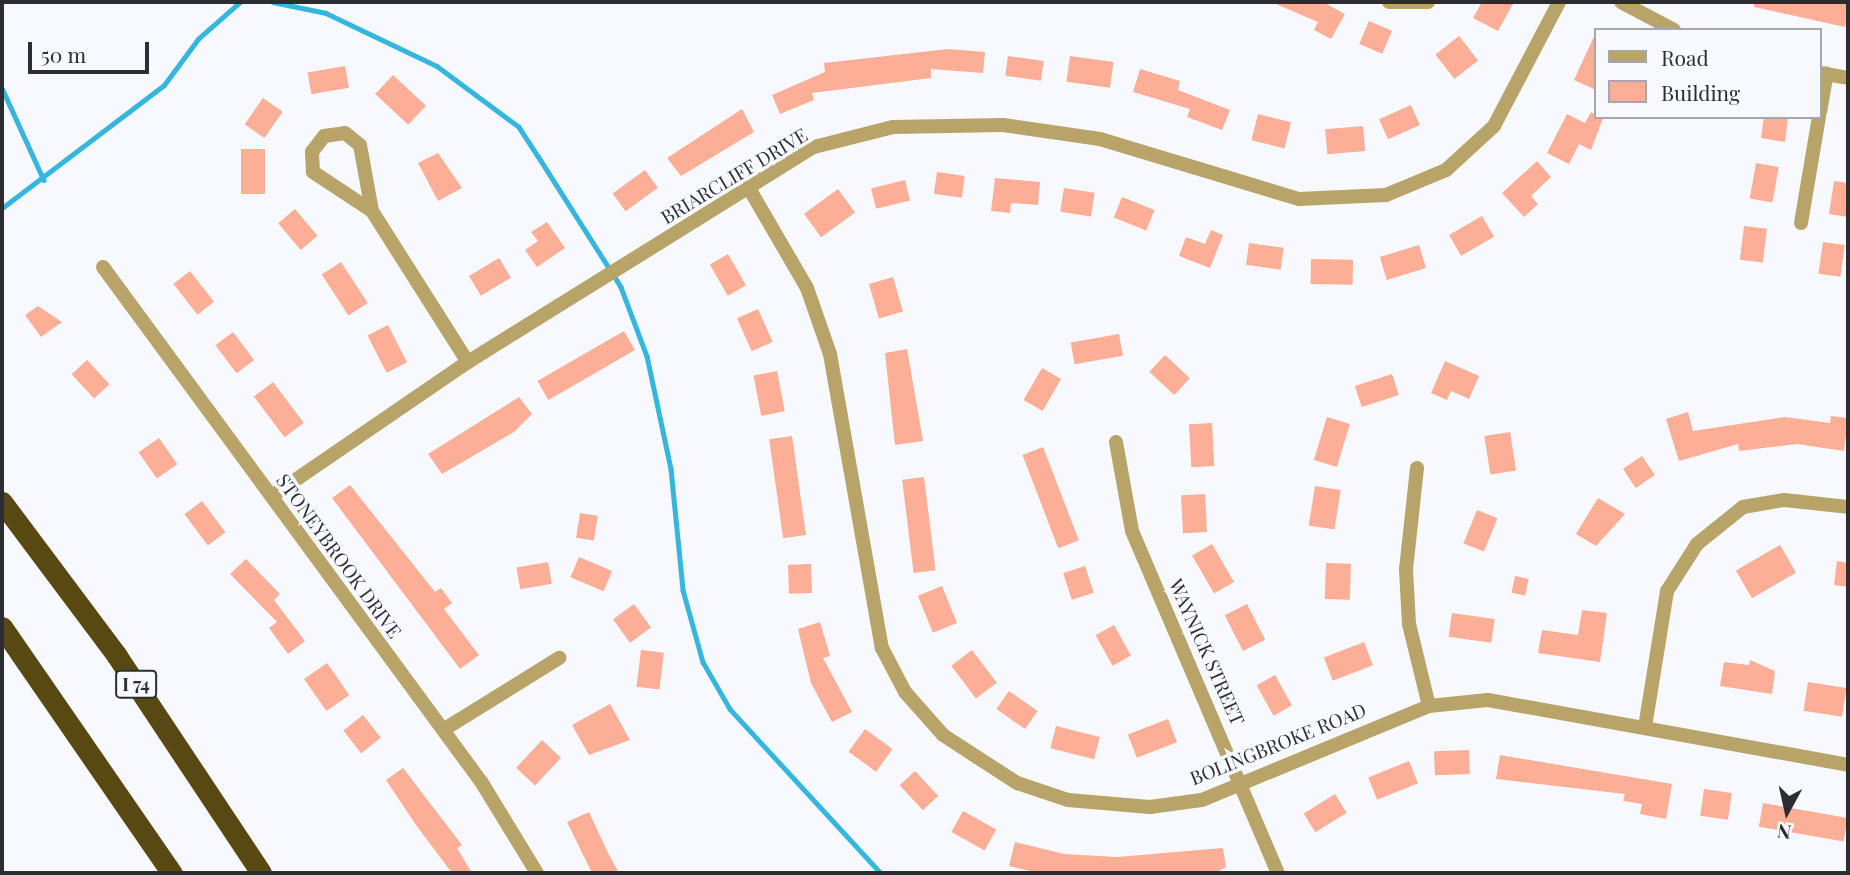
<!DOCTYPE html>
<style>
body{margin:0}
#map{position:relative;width:1850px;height:875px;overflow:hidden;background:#f7f9fe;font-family:"Playfair Display",serif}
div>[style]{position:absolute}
.stream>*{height:4.5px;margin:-2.25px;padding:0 2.25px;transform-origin:2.25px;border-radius:2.25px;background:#34b6df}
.building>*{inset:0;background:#fcae96;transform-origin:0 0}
.minor>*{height:14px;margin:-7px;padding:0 7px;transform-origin:7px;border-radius:7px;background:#b8a468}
.motorway>*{height:21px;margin:-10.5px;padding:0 10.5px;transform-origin:10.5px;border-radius:10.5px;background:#584812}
span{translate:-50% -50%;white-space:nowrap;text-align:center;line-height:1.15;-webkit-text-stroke:7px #f7f9fe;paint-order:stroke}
.shield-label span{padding:2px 5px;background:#f7f9fe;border:2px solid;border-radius:5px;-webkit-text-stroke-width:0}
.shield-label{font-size:18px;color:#2c2d30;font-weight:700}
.street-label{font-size:19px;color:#2c2d30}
.frame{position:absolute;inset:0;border:4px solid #2c2d30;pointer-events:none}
.legend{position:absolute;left:1594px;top:28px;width:228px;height:91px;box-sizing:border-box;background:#f7f9fe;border:2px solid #a6a7ac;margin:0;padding:9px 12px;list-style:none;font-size:21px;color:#2c2d30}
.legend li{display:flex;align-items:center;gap:14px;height:35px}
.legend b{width:35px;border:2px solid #a6a7ac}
.north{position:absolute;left:1752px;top:777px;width:70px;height:70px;-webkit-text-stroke:5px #f7f9fe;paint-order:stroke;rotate:188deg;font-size:19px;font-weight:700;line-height:28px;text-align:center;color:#2c2d30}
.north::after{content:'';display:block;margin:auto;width:24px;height:32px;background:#2c2d30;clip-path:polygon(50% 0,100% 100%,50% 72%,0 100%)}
.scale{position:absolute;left:28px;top:42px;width:121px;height:32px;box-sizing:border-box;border:4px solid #2c2d30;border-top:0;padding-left:9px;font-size:21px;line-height:24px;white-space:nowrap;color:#2c2d30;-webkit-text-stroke:5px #f7f9fe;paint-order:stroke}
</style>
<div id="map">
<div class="stream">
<div style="left:273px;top:2px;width:54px;rotate:11.7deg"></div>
<div style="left:326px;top:13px;width:123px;rotate:25.5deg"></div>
<div style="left:437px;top:66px;width:102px;rotate:36.6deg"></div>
<div style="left:519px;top:127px;width:35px;rotate:57deg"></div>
<div style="left:538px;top:156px;width:155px;rotate:57.6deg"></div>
<div style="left:621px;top:287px;width:74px;rotate:69.4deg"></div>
<div style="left:647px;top:356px;width:116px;rotate:78deg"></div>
<div style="left:671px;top:469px;width:122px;rotate:84.3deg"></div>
<div style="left:683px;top:590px;width:75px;rotate:74.5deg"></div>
<div style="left:703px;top:662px;width:54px;rotate:60.1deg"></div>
<div style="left:730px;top:709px;width:223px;rotate:47.4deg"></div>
<div style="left:2px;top:88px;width:101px;rotate:65.5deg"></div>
<div style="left:2px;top:208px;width:203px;rotate:-37.2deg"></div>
<div style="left:164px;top:85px;width:57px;rotate:-53.5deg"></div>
<div style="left:198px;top:39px;width:56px;rotate:-41.4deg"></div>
</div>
<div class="building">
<div style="clip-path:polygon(1271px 2px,1323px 2px,1345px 14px,1331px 39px,1314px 30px,1318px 22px)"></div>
<div style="clip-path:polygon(1482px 2px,1514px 2px,1498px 31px,1473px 18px)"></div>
<div style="clip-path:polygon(1754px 2px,1848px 2px,1848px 9px,1845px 27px,1754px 7px)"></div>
<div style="left:1369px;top:21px;width:25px;height:25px;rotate:23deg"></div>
<div style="clip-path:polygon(1596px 32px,1596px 90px,1574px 80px)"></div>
<div style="left:1459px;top:36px;width:31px;height:30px;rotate:52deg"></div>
<div style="clip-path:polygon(948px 49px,985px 52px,983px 73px,931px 69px,931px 78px,812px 93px,814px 100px,780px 114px,772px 95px,825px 72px,824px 63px)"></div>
<div style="left:1008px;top:56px;width:36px;height:20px;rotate:8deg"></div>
<div style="left:1070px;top:56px;width:44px;height:26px;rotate:8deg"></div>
<div style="left:345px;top:66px;width:22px;height:38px;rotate:80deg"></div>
<div style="clip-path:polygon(1140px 69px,1180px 81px,1178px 90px,1230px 110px,1222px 130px,1187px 117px,1190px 109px,1133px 92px)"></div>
<div style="left:393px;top:75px;width:45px;height:26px;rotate:43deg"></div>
<div style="left:263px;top:98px;width:24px;height:32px;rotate:35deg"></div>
<div style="left:1411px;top:105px;width:22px;height:35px;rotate:66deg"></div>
<div style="clip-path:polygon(742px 109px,754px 132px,681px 176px,667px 158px)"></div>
<div style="clip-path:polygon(1591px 112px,1603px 118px,1591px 150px,1579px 144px,1569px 164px,1547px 153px,1567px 114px,1585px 123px)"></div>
<div style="left:1258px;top:114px;width:34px;height:27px;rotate:14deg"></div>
<div style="clip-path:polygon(1764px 117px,1788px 117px,1785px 142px,1761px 138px)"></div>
<div style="left:1363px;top:126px;width:25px;height:38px;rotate:85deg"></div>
<div style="left:241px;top:149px;width:24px;height:45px"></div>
<div style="clip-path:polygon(438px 153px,462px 188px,438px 201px,418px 163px)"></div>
<div style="clip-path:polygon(1537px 161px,1551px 177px,1531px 196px,1538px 204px,1524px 217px,1502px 193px)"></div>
<div style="left:1756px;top:163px;width:23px;height:36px;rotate:10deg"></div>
<div style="left:645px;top:170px;width:22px;height:40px;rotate:54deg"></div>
<div style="left:937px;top:172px;width:28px;height:22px;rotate:8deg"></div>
<div style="clip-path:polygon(995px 178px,1040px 182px,1038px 205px,1011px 203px,1010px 213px,991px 211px)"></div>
<div style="left:905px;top:180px;width:21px;height:35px;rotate:76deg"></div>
<div style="clip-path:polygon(1834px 181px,1848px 183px,1848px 217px,1829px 214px)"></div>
<div style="left:1064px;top:188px;width:31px;height:24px;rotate:9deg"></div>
<div style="left:838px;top:189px;width:29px;height:42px;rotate:54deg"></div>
<div style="left:1122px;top:197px;width:35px;height:22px;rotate:22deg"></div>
<div style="left:295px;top:209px;width:35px;height:22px;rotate:50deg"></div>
<div style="left:1482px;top:216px;width:24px;height:38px;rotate:60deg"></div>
<div style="clip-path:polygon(547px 222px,565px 248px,537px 267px,525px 250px,538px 241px,531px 232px)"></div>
<div style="left:1744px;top:226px;width:23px;height:34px;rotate:7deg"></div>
<div style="clip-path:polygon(1211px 230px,1223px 235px,1210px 268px,1179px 256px,1186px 237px,1205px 244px)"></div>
<div style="left:1823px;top:242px;width:22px;height:32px;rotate:8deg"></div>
<div style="left:1249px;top:243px;width:35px;height:22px;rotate:8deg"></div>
<div style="left:1419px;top:245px;width:24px;height:41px;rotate:73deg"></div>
<div style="left:728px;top:254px;width:36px;height:21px;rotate:60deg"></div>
<div style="left:499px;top:258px;width:23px;height:35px;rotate:59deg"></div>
<div style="left:1311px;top:259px;width:42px;height:25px;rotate:1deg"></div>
<div style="left:341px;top:262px;width:49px;height:23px;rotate:57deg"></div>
<div style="left:190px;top:271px;width:39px;height:21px;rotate:52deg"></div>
<div style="left:893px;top:277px;width:36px;height:25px;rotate:74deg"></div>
<div style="clip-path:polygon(38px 306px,62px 322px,41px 337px,25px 315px)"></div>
<div style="left:758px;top:309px;width:36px;height:23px;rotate:66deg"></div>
<div style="left:388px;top:325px;width:42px;height:23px;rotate:63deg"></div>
<div style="left:624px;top:331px;width:22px;height:100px;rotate:60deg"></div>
<div style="left:233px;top:332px;width:35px;height:22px;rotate:53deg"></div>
<div style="left:1119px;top:334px;width:22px;height:49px;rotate:80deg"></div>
<div style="clip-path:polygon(907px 349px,923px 441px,895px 445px,885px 353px)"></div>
<div style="left:1165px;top:355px;width:34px;height:23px;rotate:43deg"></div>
<div style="left:87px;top:360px;width:33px;height:21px;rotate:47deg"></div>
<div style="clip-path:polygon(1445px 361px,1479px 376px,1469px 399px,1451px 391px,1447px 400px,1431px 393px)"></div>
<div style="left:1042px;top:368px;width:22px;height:37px;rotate:30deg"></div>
<div style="left:777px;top:371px;width:41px;height:24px;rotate:79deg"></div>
<div style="left:1392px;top:374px;width:22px;height:39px;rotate:72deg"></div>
<div style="left:273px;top:382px;width:51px;height:24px;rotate:53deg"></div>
<div style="clip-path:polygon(519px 397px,532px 414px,514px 432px,442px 474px,428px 454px)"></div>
<div style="clip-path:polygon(1688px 412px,1693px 431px,1785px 417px,1830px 423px,1831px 416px,1848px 418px,1844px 451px,1797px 444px,1739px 451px,1738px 444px,1679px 461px,1666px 419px)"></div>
<div style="left:1327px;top:417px;width:24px;height:45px;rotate:17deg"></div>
<div style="left:1212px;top:423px;width:43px;height:23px;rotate:87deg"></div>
<div style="left:1510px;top:432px;width:39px;height:26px;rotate:81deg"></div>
<div style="left:792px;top:436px;width:100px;height:23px;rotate:82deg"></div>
<div style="left:159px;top:438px;width:32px;height:25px;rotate:55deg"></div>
<div style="left:1043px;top:447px;width:100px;height:22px;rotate:69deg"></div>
<div style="left:1642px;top:456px;width:23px;height:23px;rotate:56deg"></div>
<div style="left:924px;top:477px;width:94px;height:22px;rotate:83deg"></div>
<div style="clip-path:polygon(350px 485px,435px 592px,441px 588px,452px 603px,444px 609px,479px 655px,460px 669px,332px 498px)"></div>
<div style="left:1315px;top:486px;width:26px;height:40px;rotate:9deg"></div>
<div style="left:1205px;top:494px;width:38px;height:24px;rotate:87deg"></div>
<div style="clip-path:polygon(1598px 498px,1625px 514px,1596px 546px,1576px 534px)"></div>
<div style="left:202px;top:501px;width:39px;height:22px;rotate:53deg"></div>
<div style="left:1477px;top:510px;width:22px;height:36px;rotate:22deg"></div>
<div style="left:580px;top:513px;width:18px;height:25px;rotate:9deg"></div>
<div style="left:1212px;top:544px;width:44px;height:23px;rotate:60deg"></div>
<div style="left:1780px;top:545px;width:32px;height:51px;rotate:60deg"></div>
<div style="left:579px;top:557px;width:36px;height:22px;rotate:23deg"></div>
<div style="clip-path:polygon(246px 559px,280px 594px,274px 600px,305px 641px,288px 654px,269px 628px,277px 622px,230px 574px)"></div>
<div style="clip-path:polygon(1837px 561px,1848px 563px,1848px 587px,1834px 585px)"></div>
<div style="left:548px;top:562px;width:22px;height:32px;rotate:80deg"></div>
<div style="left:1326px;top:563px;width:25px;height:36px;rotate:2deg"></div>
<div style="left:811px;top:564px;width:29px;height:23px;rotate:88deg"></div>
<div style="left:1085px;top:566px;width:28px;height:23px;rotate:72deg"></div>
<div style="left:1515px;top:576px;width:14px;height:17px;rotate:12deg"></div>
<div style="left:942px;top:586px;width:40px;height:26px;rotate:68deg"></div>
<div style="left:634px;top:604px;width:29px;height:26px;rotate:54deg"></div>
<div style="left:1247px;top:604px;width:40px;height:25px;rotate:63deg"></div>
<div style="clip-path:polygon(1582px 610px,1607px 613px,1600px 662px,1538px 653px,1542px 630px,1578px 635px)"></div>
<div style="left:1452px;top:613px;width:43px;height:24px;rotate:8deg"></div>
<div style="clip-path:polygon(820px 622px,830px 656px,823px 658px,852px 712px,832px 722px,811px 683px,798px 629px)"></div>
<div style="left:1114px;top:625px;width:35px;height:21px;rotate:61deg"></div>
<div style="left:1364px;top:642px;width:25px;height:43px;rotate:69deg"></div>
<div style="left:641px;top:650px;width:23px;height:37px;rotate:7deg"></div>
<div style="left:972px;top:650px;width:41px;height:26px;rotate:53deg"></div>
<div style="clip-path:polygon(1750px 660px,1775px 671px,1772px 694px,1720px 686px,1724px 662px,1749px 665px)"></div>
<div style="left:327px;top:663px;width:39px;height:28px;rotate:55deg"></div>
<div style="left:1275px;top:675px;width:35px;height:21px;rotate:61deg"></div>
<div style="left:1808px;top:682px;width:39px;height:29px;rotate:9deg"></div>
<div style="left:1009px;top:691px;width:35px;height:22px;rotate:35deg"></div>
<div style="clip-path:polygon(610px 704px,630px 740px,589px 755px,572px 725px)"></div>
<div style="left:363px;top:715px;width:29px;height:25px;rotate:52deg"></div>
<div style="left:1168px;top:719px;width:25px;height:43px;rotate:69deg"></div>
<div style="left:1056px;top:726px;width:45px;height:23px;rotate:14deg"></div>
<div style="left:865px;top:729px;width:34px;height:28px;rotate:36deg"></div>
<div style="left:542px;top:740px;width:26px;height:38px;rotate:43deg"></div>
<div style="left:1469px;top:750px;width:24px;height:35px;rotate:88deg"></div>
<div style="clip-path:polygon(1500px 755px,1672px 784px,1666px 819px,1640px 814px,1642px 804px,1623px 801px,1625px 794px,1496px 779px)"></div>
<div style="left:1409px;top:761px;width:24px;height:44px;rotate:68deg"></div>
<div style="clip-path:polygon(403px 768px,462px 845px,457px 848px,472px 873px,452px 873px,416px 825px,386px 780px)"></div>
<div style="left:915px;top:771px;width:34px;height:21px;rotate:47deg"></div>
<div style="left:1704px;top:789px;width:28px;height:27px;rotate:8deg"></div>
<div style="left:1335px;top:794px;width:22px;height:37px;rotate:58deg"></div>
<div style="left:1763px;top:803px;width:86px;height:24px;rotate:10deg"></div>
<div style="left:963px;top:811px;width:38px;height:24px;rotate:29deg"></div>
<div style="clip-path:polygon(589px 812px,608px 853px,619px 873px,592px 873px,567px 822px)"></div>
<div style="clip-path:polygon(1015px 842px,1064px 854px,1117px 857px,1223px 848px,1226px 867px,1215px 873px,1038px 873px,1009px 866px)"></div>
</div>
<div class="minor">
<div style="left:1389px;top:2px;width:39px"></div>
<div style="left:1621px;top:2px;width:60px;rotate:27.8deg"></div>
<div style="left:1820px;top:73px;width:28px;rotate:10deg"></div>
<div style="left:1820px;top:112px;width:39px;rotate:-80deg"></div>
<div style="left:750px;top:190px;width:113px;rotate:59.8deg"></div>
<div style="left:807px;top:288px;width:70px;rotate:70.8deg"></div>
<div style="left:830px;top:354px;width:299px;rotate:80deg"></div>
<div style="left:882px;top:648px;width:50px;rotate:62.4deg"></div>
<div style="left:905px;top:692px;width:57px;rotate:48.5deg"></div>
<div style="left:943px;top:735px;width:88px;rotate:33deg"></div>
<div style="left:1017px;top:783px;width:54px;rotate:18.4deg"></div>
<div style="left:1068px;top:800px;width:82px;rotate:4.9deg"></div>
<div style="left:1150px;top:807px;width:52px;rotate:-7.7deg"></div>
<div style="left:1202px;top:800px;width:246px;rotate:-22.5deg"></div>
<div style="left:1429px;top:706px;width:59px;rotate:-5.8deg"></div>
<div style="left:1488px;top:700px;width:366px;rotate:10.2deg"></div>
<div style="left:372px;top:211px;width:71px;rotate:-146.5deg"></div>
<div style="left:313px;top:172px;width:20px;rotate:-93deg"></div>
<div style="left:312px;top:152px;width:20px;rotate:-53deg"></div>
<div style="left:324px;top:136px;width:21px;rotate:-8deg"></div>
<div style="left:345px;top:133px;width:19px;rotate:39deg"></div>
<div style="left:360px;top:145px;width:67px;rotate:79.7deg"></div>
<div style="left:372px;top:211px;width:179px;rotate:57.6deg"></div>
<div style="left:1801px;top:223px;width:108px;rotate:-80.4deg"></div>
<div style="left:103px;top:267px;width:640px;rotate:53.7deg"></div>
<div style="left:482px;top:783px;width:105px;rotate:58.6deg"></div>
<div style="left:1116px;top:442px;width:90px;rotate:79.8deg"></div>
<div style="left:1132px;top:531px;width:372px;rotate:66.9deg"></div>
<div style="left:1417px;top:468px;width:102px;rotate:96.2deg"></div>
<div style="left:1406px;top:569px;width:55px;rotate:86.9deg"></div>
<div style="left:1409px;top:624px;width:84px;rotate:76.3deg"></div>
<div style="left:272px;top:496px;width:237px;rotate:-34.4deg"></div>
<div style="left:468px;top:362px;width:407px;rotate:-31.9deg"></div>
<div style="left:814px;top:147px;width:81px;rotate:-14.2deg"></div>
<div style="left:893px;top:127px;width:110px;rotate:-1deg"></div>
<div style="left:1003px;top:125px;width:98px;rotate:8.2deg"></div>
<div style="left:1100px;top:139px;width:208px;rotate:16.8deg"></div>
<div style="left:1299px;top:199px;width:87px;rotate:-2.6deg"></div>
<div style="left:1386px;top:195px;width:65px;rotate:-22.6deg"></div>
<div style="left:1446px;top:170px;width:65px;rotate:-42.5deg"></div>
<div style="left:1494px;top:126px;width:140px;rotate:-62.3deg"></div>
<div style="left:1645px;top:727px;width:138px;rotate:-80.8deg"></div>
<div style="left:1667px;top:591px;width:56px;rotate:-57.4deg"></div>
<div style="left:1697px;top:544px;width:59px;rotate:-38.8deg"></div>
<div style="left:1743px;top:507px;width:42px;rotate:-9.7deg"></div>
<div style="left:1784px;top:500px;width:64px;rotate:6.2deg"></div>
<div style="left:443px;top:730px;width:137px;rotate:-31.8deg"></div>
</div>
<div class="motorway">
<div style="left:2px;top:502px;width:192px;rotate:53.2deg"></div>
<div style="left:117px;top:656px;width:260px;rotate:56.4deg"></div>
<div style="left:2px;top:627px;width:299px;rotate:55.4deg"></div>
</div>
<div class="shield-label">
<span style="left:136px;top:684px">I 74</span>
</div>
<div class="street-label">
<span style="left:734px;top:176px;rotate:-31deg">BRIARCLIFF DRIVE</span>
<span style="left:339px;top:556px;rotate:54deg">STONEYBROOK DRIVE</span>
<span style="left:1207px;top:652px;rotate:66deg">WAYNICK STREET</span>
<span style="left:1278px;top:744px;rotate:-22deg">BOLINGBROKE ROAD</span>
</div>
<div class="frame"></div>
<ul class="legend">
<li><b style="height:9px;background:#b8a468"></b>Road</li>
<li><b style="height:19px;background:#fcae96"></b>Building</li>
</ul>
<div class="north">N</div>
<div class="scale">50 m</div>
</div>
